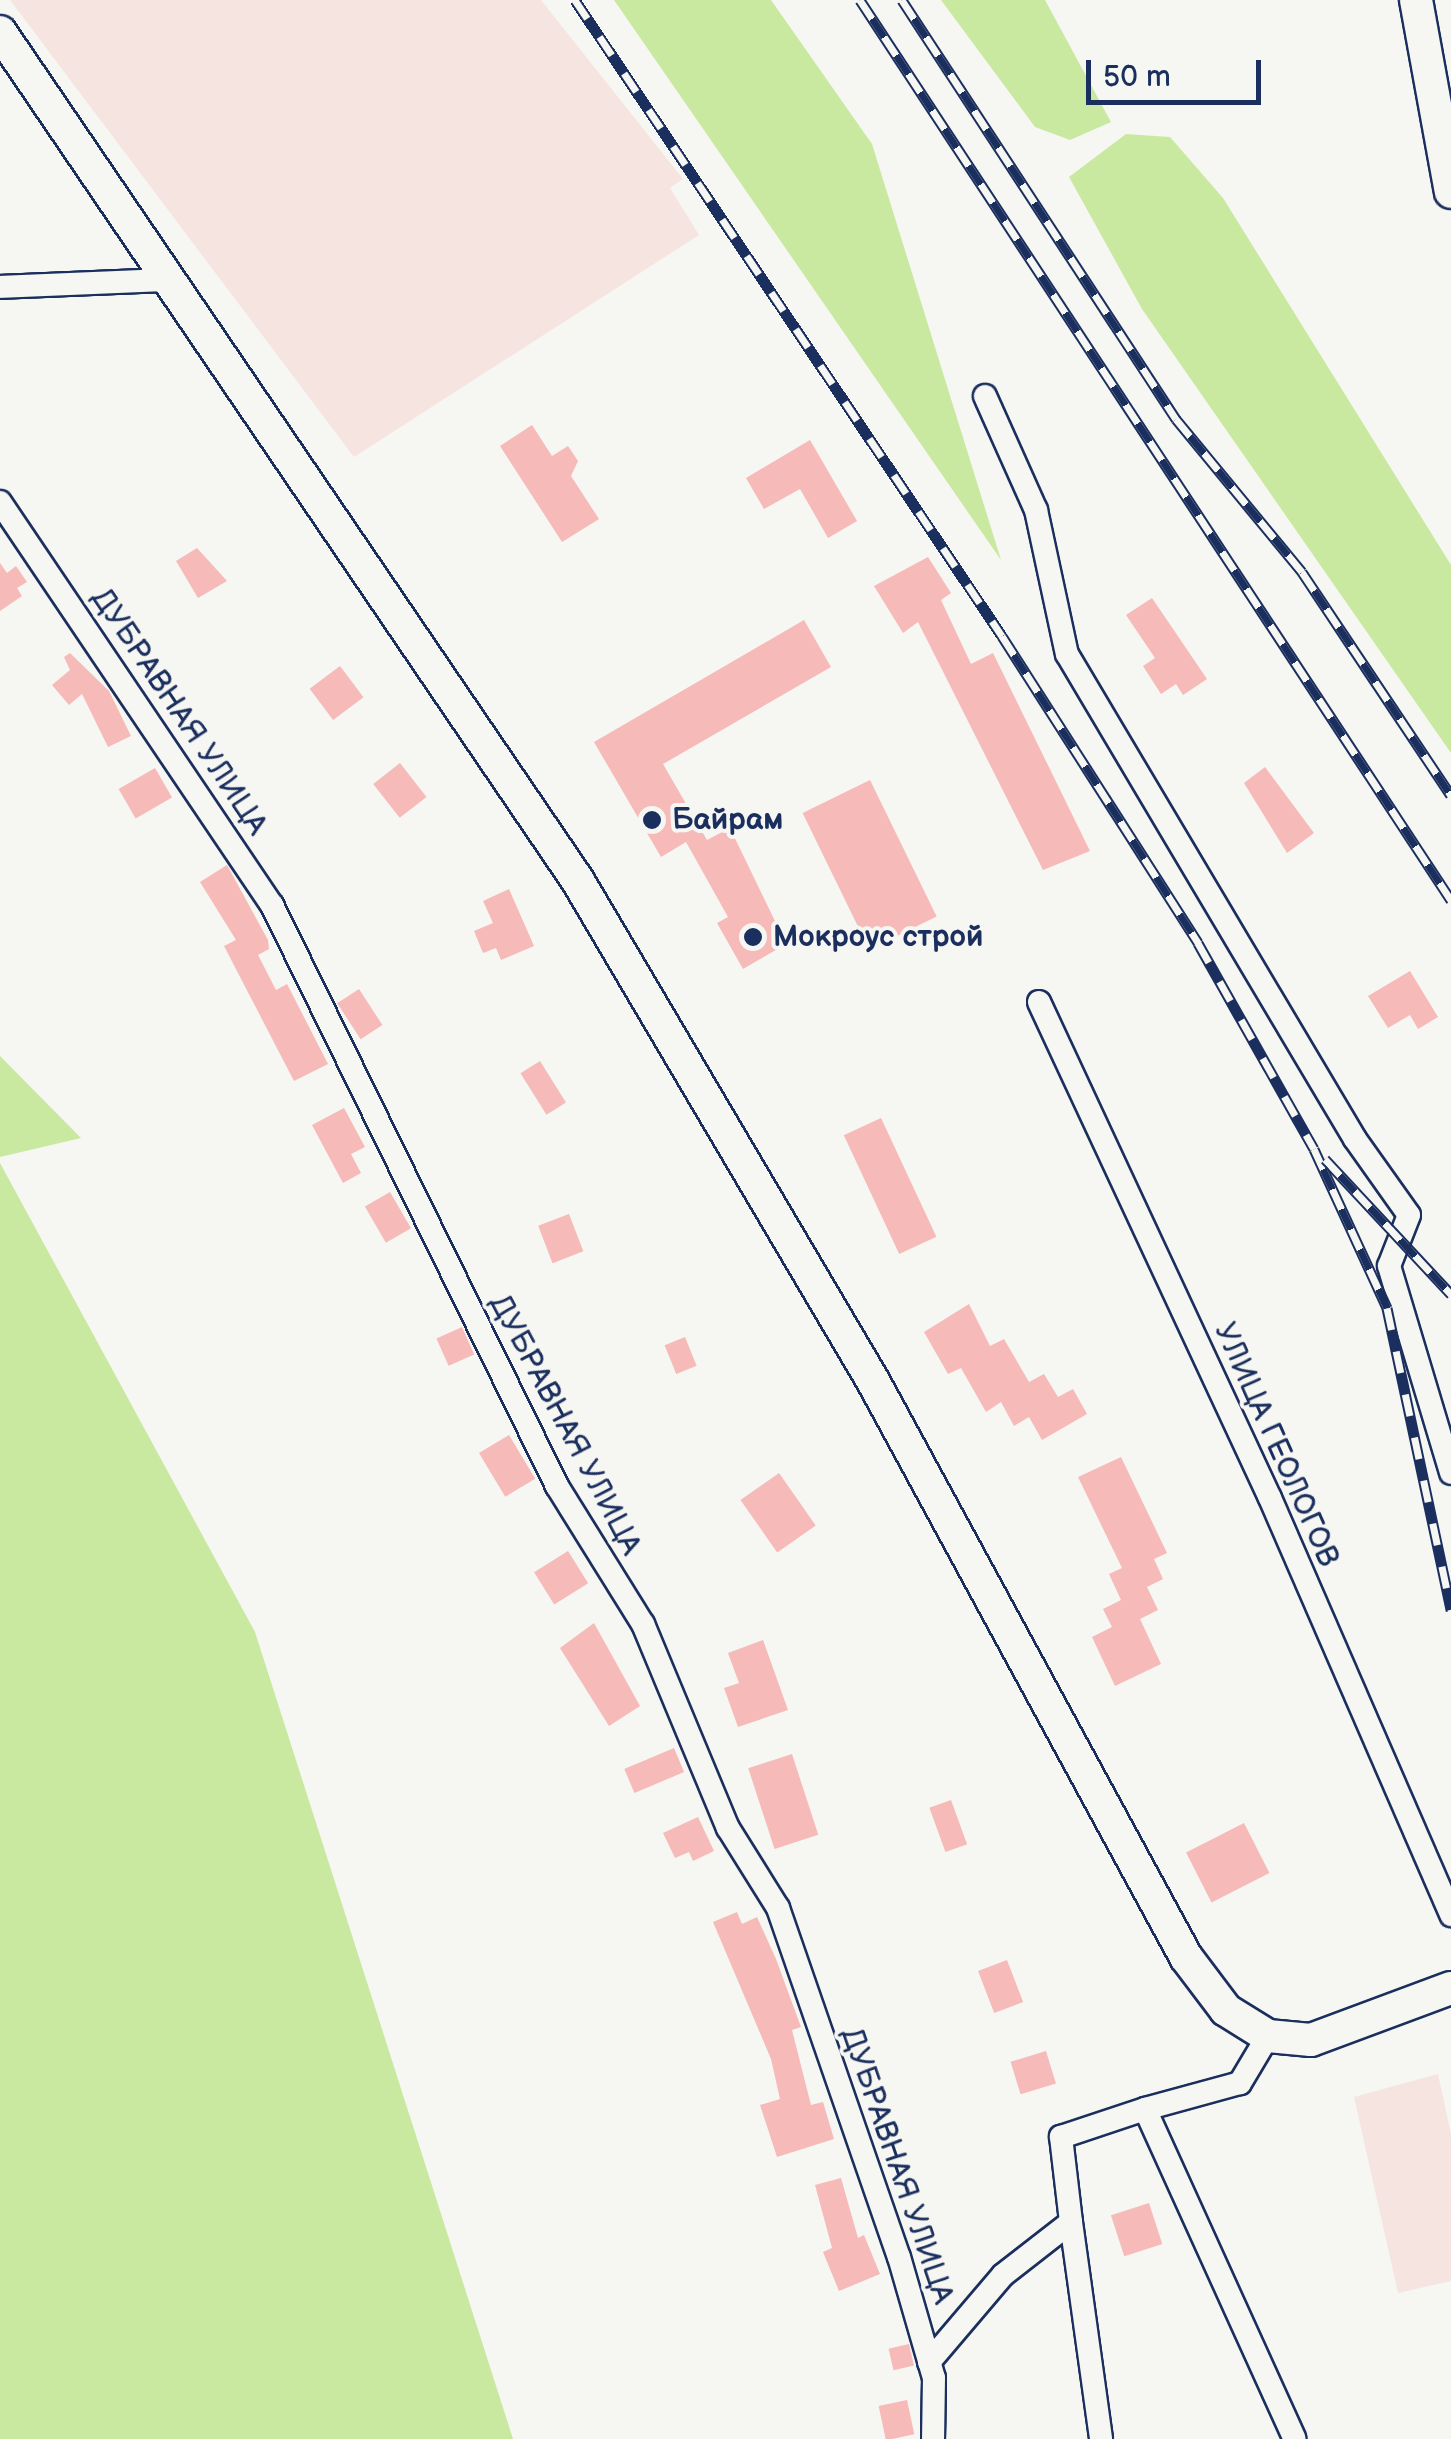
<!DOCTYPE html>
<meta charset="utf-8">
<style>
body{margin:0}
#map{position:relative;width:1451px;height:2439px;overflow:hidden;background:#f6f6f2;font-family:"Balsamiq Sans",sans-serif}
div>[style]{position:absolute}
.built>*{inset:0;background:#f6e4e1}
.green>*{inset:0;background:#c9e9a1}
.building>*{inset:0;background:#f6bab8;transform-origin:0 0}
.roads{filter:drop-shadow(2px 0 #1b2f5e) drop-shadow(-2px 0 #1b2f5e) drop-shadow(0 2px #1b2f5e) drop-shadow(0 -2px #1b2f5e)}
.street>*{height:22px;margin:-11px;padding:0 11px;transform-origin:11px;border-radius:11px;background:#f6f6f2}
.secondary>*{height:32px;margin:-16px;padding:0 16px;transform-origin:16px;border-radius:16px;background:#f6f6f2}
.rail>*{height:11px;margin-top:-5.5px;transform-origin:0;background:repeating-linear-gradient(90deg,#f6f6f2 0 22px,#1b2f5e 0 44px);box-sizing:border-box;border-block:2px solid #1b2f5e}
.dots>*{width:28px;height:28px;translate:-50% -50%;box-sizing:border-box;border:5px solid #f6f6f2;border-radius:50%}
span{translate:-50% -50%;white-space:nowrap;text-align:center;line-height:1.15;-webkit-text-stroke:8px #f6f6f2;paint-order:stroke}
.street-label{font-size:30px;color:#1b2f5e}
.poi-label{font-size:30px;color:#1b2f5e;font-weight:700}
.left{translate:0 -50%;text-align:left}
.scale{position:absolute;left:1086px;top:60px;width:175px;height:45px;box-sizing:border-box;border:5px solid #1b2f5e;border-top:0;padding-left:12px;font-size:30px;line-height:35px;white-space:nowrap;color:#1b2f5e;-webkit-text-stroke:8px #f6f6f2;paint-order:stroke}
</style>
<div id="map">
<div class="built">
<div style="clip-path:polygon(10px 0,541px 0,683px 179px,670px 188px,699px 235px,354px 457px)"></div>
<div style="clip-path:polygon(1438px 2074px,1451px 2134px,1451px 2281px,1398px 2293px,1354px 2097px)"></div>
</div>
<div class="green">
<div style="clip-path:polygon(614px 0,771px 0,872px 144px,1001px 560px)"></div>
<div style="clip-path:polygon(941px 0,1045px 0,1111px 122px,1070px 140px,1035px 127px)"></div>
<div style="clip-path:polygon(1126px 134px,1170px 137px,1223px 198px,1451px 565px,1451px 753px,1142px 309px,1069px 177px)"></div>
<div style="clip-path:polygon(0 1056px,81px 1138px,0 1157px)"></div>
<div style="clip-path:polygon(0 1163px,255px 1632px,513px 2439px,0 2439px)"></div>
</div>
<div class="building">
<div style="clip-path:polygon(532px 425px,552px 456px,568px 446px,578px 461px,571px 476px,599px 519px,562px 542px,500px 446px)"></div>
<div style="clip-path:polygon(810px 440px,857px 521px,828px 538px,800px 489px,764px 509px,746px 478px)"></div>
<div style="clip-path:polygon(197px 548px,227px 581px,198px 598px,176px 561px)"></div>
<div style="clip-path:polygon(928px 557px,951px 593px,941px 600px,971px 664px,993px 653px,1090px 851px,1043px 870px,918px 622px,903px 633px,874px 586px)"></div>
<div style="clip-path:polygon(0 563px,7px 573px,16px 566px,27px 582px,17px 588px,22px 596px,0 611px)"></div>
<div style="clip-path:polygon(1152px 598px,1207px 679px,1183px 695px,1176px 684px,1161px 694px,1143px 666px,1155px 658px,1126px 615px)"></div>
<div style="clip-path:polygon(804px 620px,831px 667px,663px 764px,707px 840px,730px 828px,786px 944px,743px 969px,717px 923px,728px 917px,686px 842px,661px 857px,594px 742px)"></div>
<div style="clip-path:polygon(70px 653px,109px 691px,131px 736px,108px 747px,82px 694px,69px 705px,52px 685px,70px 670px,64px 657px)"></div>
<div style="left:340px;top:666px;width:39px;height:38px;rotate:53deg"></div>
<div style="left:400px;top:763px;width:43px;height:34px;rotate:52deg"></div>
<div style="clip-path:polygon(1265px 767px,1314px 833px,1287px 853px,1244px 783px)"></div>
<div style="left:155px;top:768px;width:34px;height:42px;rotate:60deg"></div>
<div style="left:870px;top:780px;width:152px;height:75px;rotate:64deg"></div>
<div style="clip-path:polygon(227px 865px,268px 940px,269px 949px,258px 955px,276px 990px,287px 984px,328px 1064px,294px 1081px,224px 946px,236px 940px,200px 882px)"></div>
<div style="clip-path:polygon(509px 889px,534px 946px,501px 960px,496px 948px,483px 953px,474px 931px,493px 923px,483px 901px)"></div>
<div style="clip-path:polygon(1410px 971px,1438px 1017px,1418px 1029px,1410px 1015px,1388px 1028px,1368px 996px)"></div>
<div style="left:359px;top:989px;width:43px;height:26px;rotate:57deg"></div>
<div style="left:540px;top:1061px;width:49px;height:23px;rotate:58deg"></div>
<div style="clip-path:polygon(344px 1108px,365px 1147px,351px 1154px,361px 1173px,343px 1183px,312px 1125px)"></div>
<div style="left:881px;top:1118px;width:131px;height:41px;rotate:65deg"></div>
<div style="left:390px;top:1192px;width:42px;height:29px;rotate:60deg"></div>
<div style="left:569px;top:1214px;width:40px;height:33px;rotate:69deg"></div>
<div style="clip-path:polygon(969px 1304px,990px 1346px,1004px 1339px,1029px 1382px,1044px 1374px,1058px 1397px,1073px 1389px,1087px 1414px,1042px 1440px,1029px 1417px,1014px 1426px,1001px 1402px,986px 1412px,961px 1368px,948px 1374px,924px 1332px)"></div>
<div style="left:462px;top:1327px;width:30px;height:28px;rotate:66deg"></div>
<div style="left:685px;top:1337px;width:31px;height:22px;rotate:68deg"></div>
<div style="left:509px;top:1435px;width:51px;height:35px;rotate:59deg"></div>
<div style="clip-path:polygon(1121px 1457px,1167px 1553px,1154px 1559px,1163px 1579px,1147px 1587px,1158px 1610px,1140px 1619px,1161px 1664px,1115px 1686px,1092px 1637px,1112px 1627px,1103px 1609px,1121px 1600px,1109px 1574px,1122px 1568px,1078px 1477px)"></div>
<div style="left:779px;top:1473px;width:64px;height:47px;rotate:55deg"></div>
<div style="left:568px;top:1551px;width:38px;height:40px;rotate:58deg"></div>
<div style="clip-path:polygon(594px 1623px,640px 1706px,609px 1726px,560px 1648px)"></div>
<div style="clip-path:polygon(763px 1640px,788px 1710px,738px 1727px,724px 1688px,739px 1683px,728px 1653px)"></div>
<div style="left:674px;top:1748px;width:26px;height:54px;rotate:67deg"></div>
<div style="left:792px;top:1754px;width:85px;height:46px;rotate:72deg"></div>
<div style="left:951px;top:1800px;width:47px;height:23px;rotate:70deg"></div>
<div style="clip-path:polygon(698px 1817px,714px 1851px,693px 1861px,689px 1852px,675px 1858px,663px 1833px)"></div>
<div style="left:1244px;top:1823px;width:56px;height:65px;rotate:63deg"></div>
<div style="clip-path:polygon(737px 1912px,742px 1924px,757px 1917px,776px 1959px,801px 2027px,792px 2030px,811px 2105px,823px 2102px,834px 2139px,777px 2157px,760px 2105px,780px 2099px,771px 2059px,713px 1922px)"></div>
<div style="left:1007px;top:1960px;width:45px;height:31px;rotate:69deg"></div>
<div style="left:1046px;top:2051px;width:34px;height:37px;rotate:73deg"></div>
<div style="clip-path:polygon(841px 2178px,858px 2238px,864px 2235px,880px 2274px,839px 2291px,823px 2252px,832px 2248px,815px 2185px)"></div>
<div style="left:1149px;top:2203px;width:43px;height:40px;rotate:72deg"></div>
<div style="left:909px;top:2344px;width:22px;height:21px;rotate:77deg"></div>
<div style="left:907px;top:2400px;width:35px;height:29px;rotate:78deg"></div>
</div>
<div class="roads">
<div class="street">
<div style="left:0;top:287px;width:166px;rotate:-2.4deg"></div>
<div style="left:985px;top:396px;width:125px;rotate:65.9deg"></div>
<div style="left:1036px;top:510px;width:147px;rotate:77.9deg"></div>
<div style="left:1067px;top:654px;width:564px;rotate:59.3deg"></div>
<div style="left:1355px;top:1139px;width:93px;rotate:54.6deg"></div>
<div style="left:1409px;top:1215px;width:55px;rotate:111.4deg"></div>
<div style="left:1389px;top:1266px;width:216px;rotate:73.3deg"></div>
<div style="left:0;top:502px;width:486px;rotate:56deg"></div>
<div style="left:272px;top:905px;width:647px;rotate:63.87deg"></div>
<div style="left:557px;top:1486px;width:163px;rotate:58.1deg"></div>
<div style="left:643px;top:1624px;width:221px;rotate:67.4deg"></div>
<div style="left:728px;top:1828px;width:94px;rotate:58deg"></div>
<div style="left:778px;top:1908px;width:369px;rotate:70.9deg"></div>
<div style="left:899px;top:2257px;width:126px;rotate:73.9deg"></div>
<div style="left:934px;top:2378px;width:61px;rotate:90.9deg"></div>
<div style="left:1039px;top:1002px;width:547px;rotate:65.03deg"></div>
<div style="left:1270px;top:1498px;width:455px;rotate:66.5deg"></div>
<div style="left:1268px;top:2036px;width:55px;rotate:120.8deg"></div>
<div style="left:1240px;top:2083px;width:98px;rotate:164.7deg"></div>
<div style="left:1145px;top:2109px;width:362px;rotate:65.6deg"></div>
<div style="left:1071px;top:2222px;width:219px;rotate:82.1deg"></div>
<div style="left:929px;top:2362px;width:114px;rotate:-49.6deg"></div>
<div style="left:1003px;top:2275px;width:86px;rotate:-37.9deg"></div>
<div style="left:1071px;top:2222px;width:86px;rotate:-96.7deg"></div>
<div style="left:1061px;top:2137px;width:89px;rotate:-18.4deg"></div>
</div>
<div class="secondary">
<div style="left:1416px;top:0;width:195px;rotate:79.7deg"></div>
<div style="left:0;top:32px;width:1027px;rotate:55.75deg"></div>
<div style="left:578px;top:881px;width:581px;rotate:59.46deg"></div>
<div style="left:873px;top:1381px;width:656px;rotate:61.48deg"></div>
<div style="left:1186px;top:1957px;width:66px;rotate:53deg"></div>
<div style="left:1226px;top:2010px;width:49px;rotate:31.8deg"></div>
<div style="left:1268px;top:2036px;width:43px;rotate:5.3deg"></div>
<div style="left:1311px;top:2040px;width:149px;rotate:-20.4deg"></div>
</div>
</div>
<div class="rail">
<div style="left:575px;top:0;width:766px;rotate:56.12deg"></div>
<div style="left:1002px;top:636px;width:364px;rotate:57.4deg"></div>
<div style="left:1198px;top:943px;width:236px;rotate:60.6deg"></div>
<div style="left:1314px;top:1149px;width:175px;rotate:65.3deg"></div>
<div style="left:1387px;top:1308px;width:309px;rotate:78deg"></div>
<div style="left:860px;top:0;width:1077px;rotate:56.71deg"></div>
<div style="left:902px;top:0;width:501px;rotate:56.82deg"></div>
<div style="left:1176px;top:419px;width:198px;rotate:50.5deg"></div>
<div style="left:1302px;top:572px;width:268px;rotate:56.3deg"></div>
<div style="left:1325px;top:1159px;width:185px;rotate:47deg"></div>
</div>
<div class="dots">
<div style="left:652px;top:820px;background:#1b2f5e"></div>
<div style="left:753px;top:937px;background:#1b2f5e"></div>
</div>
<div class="street-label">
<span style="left:179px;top:712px;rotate:56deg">ДУБРАВНАЯ УЛИЦА</span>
<span style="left:565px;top:1425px;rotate:62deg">ДУБРАВНАЯ УЛИЦА</span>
<span style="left:1276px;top:1445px;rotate:66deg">УЛИЦА ГЕОЛОГОВ</span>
<span style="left:897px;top:2166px;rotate:71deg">ДУБРАВНАЯ УЛИЦА</span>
</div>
<div class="poi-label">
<span class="left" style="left:672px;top:820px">Байрам</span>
<span class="left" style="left:773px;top:937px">Мокроус строй</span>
</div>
<div class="scale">50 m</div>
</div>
